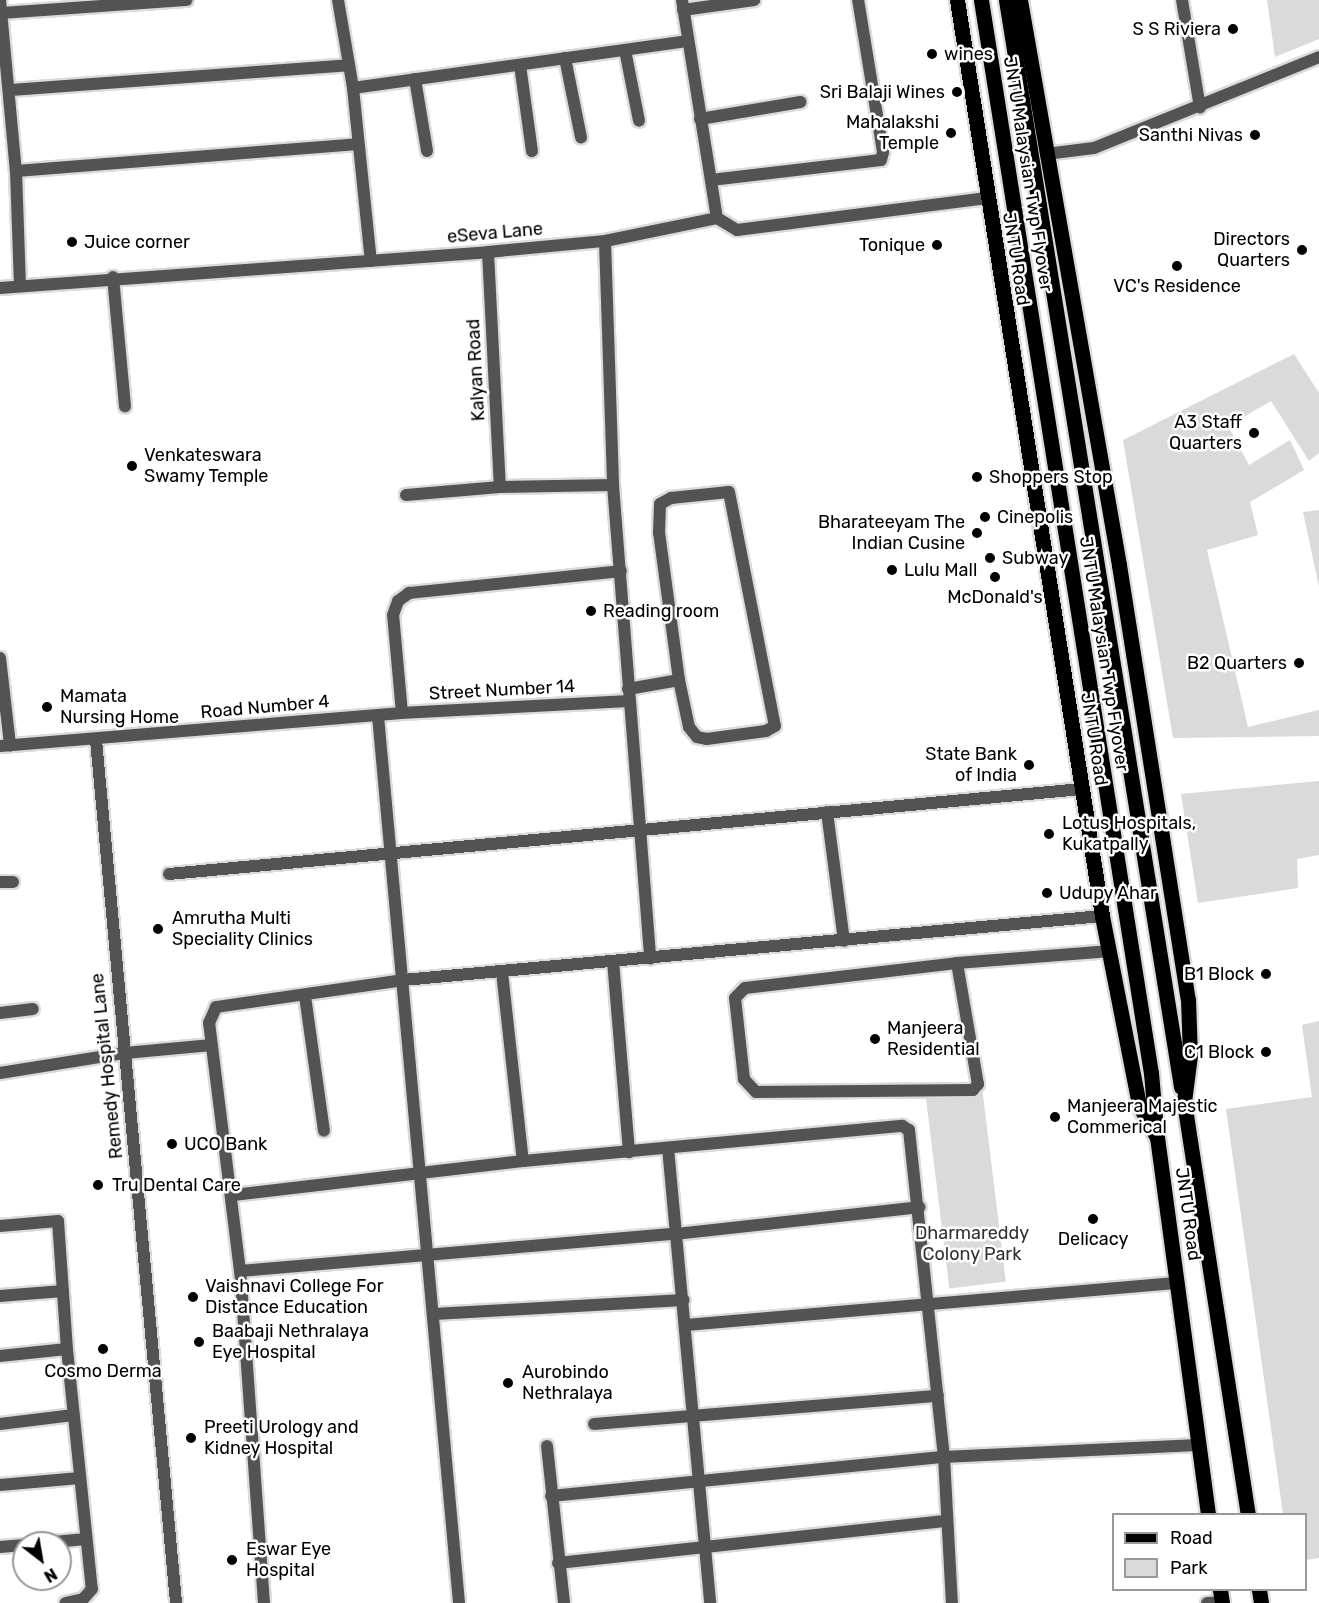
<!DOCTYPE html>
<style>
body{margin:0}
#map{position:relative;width:1319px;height:1603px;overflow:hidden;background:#fff;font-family:Rubik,sans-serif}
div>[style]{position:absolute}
.green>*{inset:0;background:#dadada;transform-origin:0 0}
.roads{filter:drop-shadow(2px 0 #dbdbdb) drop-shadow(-2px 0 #dbdbdb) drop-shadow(0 2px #dbdbdb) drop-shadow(0 -2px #dbdbdb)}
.minor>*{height:12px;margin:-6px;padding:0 6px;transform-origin:6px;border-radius:6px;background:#535353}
.primary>*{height:15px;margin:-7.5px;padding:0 7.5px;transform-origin:7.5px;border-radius:7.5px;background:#000}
.dots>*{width:16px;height:16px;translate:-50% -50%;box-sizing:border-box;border:3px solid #fff;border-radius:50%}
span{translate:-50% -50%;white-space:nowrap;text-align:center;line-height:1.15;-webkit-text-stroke:5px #fff;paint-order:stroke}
.poi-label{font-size:18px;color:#000}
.right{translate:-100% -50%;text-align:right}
.left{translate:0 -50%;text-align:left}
.street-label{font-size:18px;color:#000}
.park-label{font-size:18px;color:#313131}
.legend{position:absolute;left:1112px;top:1513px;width:195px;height:78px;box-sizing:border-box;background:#fff;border:2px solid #999;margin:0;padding:8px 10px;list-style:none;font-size:18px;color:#000}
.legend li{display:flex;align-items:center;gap:12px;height:30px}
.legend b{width:30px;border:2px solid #999}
.north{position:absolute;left:12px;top:1531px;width:60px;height:60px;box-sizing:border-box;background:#fff;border:2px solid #999;border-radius:50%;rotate:149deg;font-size:16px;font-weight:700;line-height:24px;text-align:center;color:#000}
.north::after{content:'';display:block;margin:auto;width:21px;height:27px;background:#000;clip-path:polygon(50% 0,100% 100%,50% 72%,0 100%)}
</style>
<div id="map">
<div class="green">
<div style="clip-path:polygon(1267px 0,1319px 0,1319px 39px,1275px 57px)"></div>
<div style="clip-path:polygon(1294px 354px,1319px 393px,1319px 453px,1309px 461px,1271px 401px,1228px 426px,1249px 465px,1290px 440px,1304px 470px,1250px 502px,1258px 535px,1207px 550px,1248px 727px,1319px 710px,1319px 736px,1173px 738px,1123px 440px)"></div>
<div style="clip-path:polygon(1319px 510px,1319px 587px,1303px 512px)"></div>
<div style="clip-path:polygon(1319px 781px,1319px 855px,1297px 859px,1298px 888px,1198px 903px,1181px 794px)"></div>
<div style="clip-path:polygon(1319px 1021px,1319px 1558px,1306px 1560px,1306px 1514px,1283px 1514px,1226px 1109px,1312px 1097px,1302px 1025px)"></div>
<div style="left:982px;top:1087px;width:196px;height:57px;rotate:83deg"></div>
</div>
<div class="roads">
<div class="minor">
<div style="left:0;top:0;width:172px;rotate:84.7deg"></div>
<div style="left:16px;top:171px;width:114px;rotate:88deg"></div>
<div style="left:338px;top:0;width:89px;rotate:80.3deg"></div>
<div style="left:353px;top:88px;width:174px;rotate:84.1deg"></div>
<div style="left:682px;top:0;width:221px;rotate:80.9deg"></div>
<div style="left:1182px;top:0;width:109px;rotate:80.5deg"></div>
<div style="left:683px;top:10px;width:72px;rotate:-8deg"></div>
<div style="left:1px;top:13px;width:186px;rotate:-4deg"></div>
<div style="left:625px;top:50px;width:72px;rotate:78.8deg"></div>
<div style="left:565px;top:58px;width:81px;rotate:78.6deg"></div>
<div style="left:520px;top:65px;width:87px;rotate:82.1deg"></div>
<div style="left:415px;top:79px;width:73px;rotate:80.5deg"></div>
<div style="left:353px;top:88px;width:337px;rotate:-8deg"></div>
<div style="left:10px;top:90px;width:340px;rotate:-4.2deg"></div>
<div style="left:700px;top:119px;width:102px;rotate:-9.6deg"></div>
<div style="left:1046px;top:154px;width:48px;rotate:-7.1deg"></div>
<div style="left:1094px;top:148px;width:243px;rotate:-22deg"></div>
<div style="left:16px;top:171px;width:343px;rotate:-4.5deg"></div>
<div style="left:711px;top:180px;width:171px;rotate:-6.7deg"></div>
<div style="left:881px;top:160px;width:8px;rotate:-76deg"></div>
<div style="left:883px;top:152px;width:154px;rotate:-99.3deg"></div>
<div style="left:605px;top:241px;width:244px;rotate:88.1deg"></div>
<div style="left:613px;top:485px;width:475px;rotate:85.5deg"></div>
<div style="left:488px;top:252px;width:235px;rotate:87.1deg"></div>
<div style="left:113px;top:277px;width:130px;rotate:84.7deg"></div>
<div style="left:0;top:288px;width:489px;rotate:-4.2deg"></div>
<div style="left:488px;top:252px;width:118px;rotate:-5.4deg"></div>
<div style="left:605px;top:241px;width:114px;rotate:-11.6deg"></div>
<div style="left:717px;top:218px;width:23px;rotate:31deg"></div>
<div style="left:737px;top:230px;width:252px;rotate:-7.3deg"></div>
<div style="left:406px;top:495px;width:94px;rotate:-4.9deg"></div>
<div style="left:500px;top:487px;width:113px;rotate:-1deg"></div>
<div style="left:0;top:658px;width:88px;rotate:83.4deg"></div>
<div style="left:628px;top:689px;width:52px;rotate:-10deg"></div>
<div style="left:679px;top:680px;width:148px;rotate:-97.7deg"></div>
<div style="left:659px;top:533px;width:29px;rotate:-88deg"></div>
<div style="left:660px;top:504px;width:13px;rotate:-29deg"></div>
<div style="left:671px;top:498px;width:58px;rotate:-5.9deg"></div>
<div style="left:729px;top:492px;width:238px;rotate:78.9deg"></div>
<div style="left:775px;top:726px;width:10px;rotate:151deg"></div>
<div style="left:766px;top:731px;width:60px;rotate:172.3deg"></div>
<div style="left:707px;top:739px;width:10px;rotate:-169deg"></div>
<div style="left:697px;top:737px;width:13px;rotate:-129deg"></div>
<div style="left:689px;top:727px;width:48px;rotate:-102deg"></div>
<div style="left:402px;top:713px;width:98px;rotate:-95.2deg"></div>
<div style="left:393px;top:615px;width:15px;rotate:-70deg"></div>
<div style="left:398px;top:601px;width:14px;rotate:-36deg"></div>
<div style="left:409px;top:593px;width:213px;rotate:-5.9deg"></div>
<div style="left:378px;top:716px;width:891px;rotate:84.78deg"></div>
<div style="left:96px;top:740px;width:867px;rotate:84.7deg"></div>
<div style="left:0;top:746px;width:403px;rotate:-4.7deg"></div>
<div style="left:402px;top:713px;width:226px;rotate:-3deg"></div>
<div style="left:827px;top:812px;width:130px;rotate:82.5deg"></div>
<div style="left:169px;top:874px;width:917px;rotate:-5.32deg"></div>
<div style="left:0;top:882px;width:13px"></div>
<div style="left:613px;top:961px;width:192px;rotate:85.2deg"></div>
<div style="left:957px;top:963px;width:123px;rotate:80.2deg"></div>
<div style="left:978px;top:1084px;width:8px;rotate:130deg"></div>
<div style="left:973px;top:1090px;width:217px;rotate:179.5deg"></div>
<div style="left:756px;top:1092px;width:18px;rotate:-133deg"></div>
<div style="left:744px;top:1079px;width:81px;rotate:-96.3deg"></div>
<div style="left:735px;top:998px;width:14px;rotate:-45deg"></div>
<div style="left:745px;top:988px;width:213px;rotate:-6.7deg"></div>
<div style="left:957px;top:963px;width:151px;rotate:-4.5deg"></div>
<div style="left:502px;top:972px;width:190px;rotate:83.7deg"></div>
<div style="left:305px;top:996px;width:136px;rotate:82deg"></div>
<div style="left:0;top:1013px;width:33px;rotate:-7deg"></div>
<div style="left:0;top:1073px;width:127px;rotate:-9.1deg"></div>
<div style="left:125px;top:1053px;width:87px;rotate:-5.3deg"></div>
<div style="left:668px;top:1148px;width:457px;rotate:84.7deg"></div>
<div style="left:233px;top:1195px;width:292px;rotate:-6.7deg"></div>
<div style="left:523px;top:1161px;width:381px;rotate:-5.3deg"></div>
<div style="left:902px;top:1126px;width:8px;rotate:30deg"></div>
<div style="left:909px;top:1130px;width:329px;rotate:83.9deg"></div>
<div style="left:944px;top:1457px;width:146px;rotate:86.9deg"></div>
<div style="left:0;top:1226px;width:58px;rotate:-4.9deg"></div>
<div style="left:58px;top:1221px;width:128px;rotate:86deg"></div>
<div style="left:67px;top:1349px;width:241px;rotate:84.1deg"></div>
<div style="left:92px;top:1589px;width:13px;rotate:132deg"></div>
<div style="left:83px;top:1599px;width:18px;rotate:167deg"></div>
<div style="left:240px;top:1271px;width:438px;rotate:-4.9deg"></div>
<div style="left:676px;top:1234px;width:245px;rotate:-6.3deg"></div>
<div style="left:0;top:1296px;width:63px;rotate:-4.5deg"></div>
<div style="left:434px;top:1314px;width:250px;rotate:-3.2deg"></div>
<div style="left:686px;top:1325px;width:494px;rotate:-4.9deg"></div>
<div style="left:0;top:1356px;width:67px;rotate:-6deg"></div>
<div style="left:0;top:1424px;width:74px;rotate:-7deg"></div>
<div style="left:594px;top:1424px;width:345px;rotate:-4.7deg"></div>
<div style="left:547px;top:1446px;width:158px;rotate:83.8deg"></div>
<div style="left:0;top:1485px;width:80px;rotate:-5deg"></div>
<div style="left:551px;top:1496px;width:395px;rotate:-5.7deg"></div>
<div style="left:944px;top:1457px;width:253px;rotate:-2.7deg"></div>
<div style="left:43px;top:1543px;width:43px;rotate:-5.3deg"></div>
<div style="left:0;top:1547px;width:24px;rotate:-5deg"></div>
<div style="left:558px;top:1563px;width:391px;rotate:-6.2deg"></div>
<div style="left:264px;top:1603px;width:333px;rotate:-94.1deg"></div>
<div style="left:240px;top:1271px;width:250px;rotate:-97.1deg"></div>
<div style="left:209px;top:1023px;width:17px;rotate:-66deg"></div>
<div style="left:216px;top:1007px;width:189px;rotate:-8.2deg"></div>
<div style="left:403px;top:980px;width:702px;rotate:-5.23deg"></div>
<div style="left:1207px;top:1603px;width:15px;rotate:-4deg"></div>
</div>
<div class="primary">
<div style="left:957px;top:0;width:927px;rotate:81deg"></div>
<div style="left:1102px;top:916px;width:193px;rotate:78.9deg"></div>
<div style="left:1139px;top:1105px;width:37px;rotate:61deg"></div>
<div style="left:1157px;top:1137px;width:380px;rotate:82.3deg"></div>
<div style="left:981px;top:0;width:1086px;rotate:81deg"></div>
<div style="left:1151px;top:1073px;width:56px;rotate:84.9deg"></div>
<div style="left:1006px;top:0;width:1101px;rotate:80.85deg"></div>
<div style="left:1020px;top:0;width:574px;rotate:80.06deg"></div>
<div style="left:1119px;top:565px;width:439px;rotate:81deg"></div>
<div style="left:1188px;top:999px;width:56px;rotate:88deg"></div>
<div style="left:1190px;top:1055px;width:47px;rotate:97.3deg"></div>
<div style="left:1184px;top:1102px;width:417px;rotate:81.2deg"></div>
<div style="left:1220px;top:1590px;width:13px;rotate:81deg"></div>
<div style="left:1259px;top:1590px;width:13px;rotate:81deg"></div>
</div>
</div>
<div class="dots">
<div style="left:1233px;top:29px;background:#000"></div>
<div style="left:932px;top:54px;background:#000"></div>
<div style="left:957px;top:92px;background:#000"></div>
<div style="left:951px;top:133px;background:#000"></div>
<div style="left:1255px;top:135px;background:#000"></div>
<div style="left:72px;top:242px;background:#000"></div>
<div style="left:937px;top:245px;background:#000"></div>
<div style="left:1302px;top:250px;background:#000"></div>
<div style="left:1177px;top:266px;background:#000"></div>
<div style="left:1254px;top:433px;background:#000"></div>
<div style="left:132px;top:466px;background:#000"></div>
<div style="left:977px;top:477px;background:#000"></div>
<div style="left:985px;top:517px;background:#000"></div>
<div style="left:977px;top:533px;background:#000"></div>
<div style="left:990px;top:558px;background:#000"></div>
<div style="left:892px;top:570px;background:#000"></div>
<div style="left:995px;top:577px;background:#000"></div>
<div style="left:591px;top:611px;background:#000"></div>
<div style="left:1299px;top:663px;background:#000"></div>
<div style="left:47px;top:707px;background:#000"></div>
<div style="left:1029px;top:765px;background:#000"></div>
<div style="left:1049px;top:834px;background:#000"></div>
<div style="left:1047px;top:893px;background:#000"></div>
<div style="left:158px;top:929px;background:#000"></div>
<div style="left:1266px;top:974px;background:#000"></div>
<div style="left:875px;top:1039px;background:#000"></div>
<div style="left:1266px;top:1052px;background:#000"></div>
<div style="left:1055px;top:1117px;background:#000"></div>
<div style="left:172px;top:1144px;background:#000"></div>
<div style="left:98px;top:1185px;background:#000"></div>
<div style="left:1093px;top:1219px;background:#000"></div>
<div style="left:193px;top:1297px;background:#000"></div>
<div style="left:199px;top:1342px;background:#000"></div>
<div style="left:103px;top:1349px;background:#000"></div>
<div style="left:508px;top:1383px;background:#000"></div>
<div style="left:191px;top:1438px;background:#000"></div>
<div style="left:232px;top:1560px;background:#000"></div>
</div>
<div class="poi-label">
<span class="right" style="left:1221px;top:29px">S S Riviera</span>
<span class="left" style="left:944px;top:54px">wines</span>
<span class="right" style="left:945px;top:92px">Sri Balaji Wines</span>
<span class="right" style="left:939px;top:133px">Mahalakshi<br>Temple</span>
<span class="right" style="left:1243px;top:135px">Santhi Nivas</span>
<span class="right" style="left:1290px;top:250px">Directors<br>Quarters</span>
<span class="left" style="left:84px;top:242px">Juice corner</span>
<span class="right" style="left:925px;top:245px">Tonique</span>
<span style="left:1177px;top:286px">VC's Residence</span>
<span class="right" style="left:1242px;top:433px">A3 Staff<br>Quarters</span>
<span class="left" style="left:144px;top:466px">Venkateswara<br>Swamy Temple</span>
<span class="left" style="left:989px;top:477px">Shoppers Stop</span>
<span class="left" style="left:997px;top:517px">Cinepolis</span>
<span class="right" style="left:965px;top:533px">Bharateeyam The<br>Indian Cusine</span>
<span class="left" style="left:1002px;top:558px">Subway</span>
<span class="left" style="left:904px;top:570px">Lulu Mall</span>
<span style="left:995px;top:597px">McDonald's</span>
<span class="left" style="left:603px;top:611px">Reading room</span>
<span class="right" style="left:1287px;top:663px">B2 Quarters</span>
<span class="left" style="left:60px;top:707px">Mamata<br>Nursing Home</span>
<span class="right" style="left:1017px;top:765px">State Bank<br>of India</span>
<span class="left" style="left:1062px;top:834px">Lotus Hospitals,<br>Kukatpally</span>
<span class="left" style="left:1059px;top:893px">Udupy Ahar</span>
<span class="left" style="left:172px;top:929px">Amrutha Multi<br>Speciality Clinics</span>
<span class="right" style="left:1254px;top:974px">B1 Block</span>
<span class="left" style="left:887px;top:1039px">Manjeera<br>Residential</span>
<span class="right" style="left:1254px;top:1052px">C1 Block</span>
<span class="left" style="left:1067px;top:1117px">Manjeera Majestic<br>Commerical</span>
<span class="left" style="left:184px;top:1144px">UCO Bank</span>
<span class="left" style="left:112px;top:1185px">Tru Dental Care</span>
<span style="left:1093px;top:1239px">Delicacy</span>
<span class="left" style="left:205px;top:1297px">Vaishnavi College For<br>Distance Education</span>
<span class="left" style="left:212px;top:1342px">Baabaji Nethralaya<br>Eye Hospital</span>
<span style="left:103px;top:1371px">Cosmo Derma</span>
<span class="left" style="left:522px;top:1383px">Aurobindo<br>Nethralaya</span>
<span class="left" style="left:204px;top:1438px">Preeti Urology and<br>Kidney Hospital</span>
<span class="left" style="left:246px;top:1560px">Eswar Eye<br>Hospital</span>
</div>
<div class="street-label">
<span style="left:1028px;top:174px;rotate:81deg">JNTU Malaysian Twp Flyover</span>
<span style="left:495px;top:233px;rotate:-5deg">eSeva Lane</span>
<span style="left:1016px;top:259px;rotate:81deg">JNTU Road</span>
<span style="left:476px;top:370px;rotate:-93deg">Kalyan Road</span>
<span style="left:1104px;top:654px;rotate:81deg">JNTU Malaysian Twp Flyover</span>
<span style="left:502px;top:690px;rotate:-3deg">Street Number 14</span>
<span style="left:265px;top:707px;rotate:-5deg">Road Number 4</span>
<span style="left:1094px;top:739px;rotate:81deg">JNTU Road</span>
<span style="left:107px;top:1066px;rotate:-96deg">Remedy Hospital Lane</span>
<span style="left:1188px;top:1214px;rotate:82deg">JNTU Road</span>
</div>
<div class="park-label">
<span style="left:972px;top:1244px">Dharmareddy<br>Colony Park</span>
</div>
<ul class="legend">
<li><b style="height:8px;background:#000"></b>Road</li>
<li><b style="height:16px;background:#dadada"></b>Park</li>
</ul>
<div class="north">N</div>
</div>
